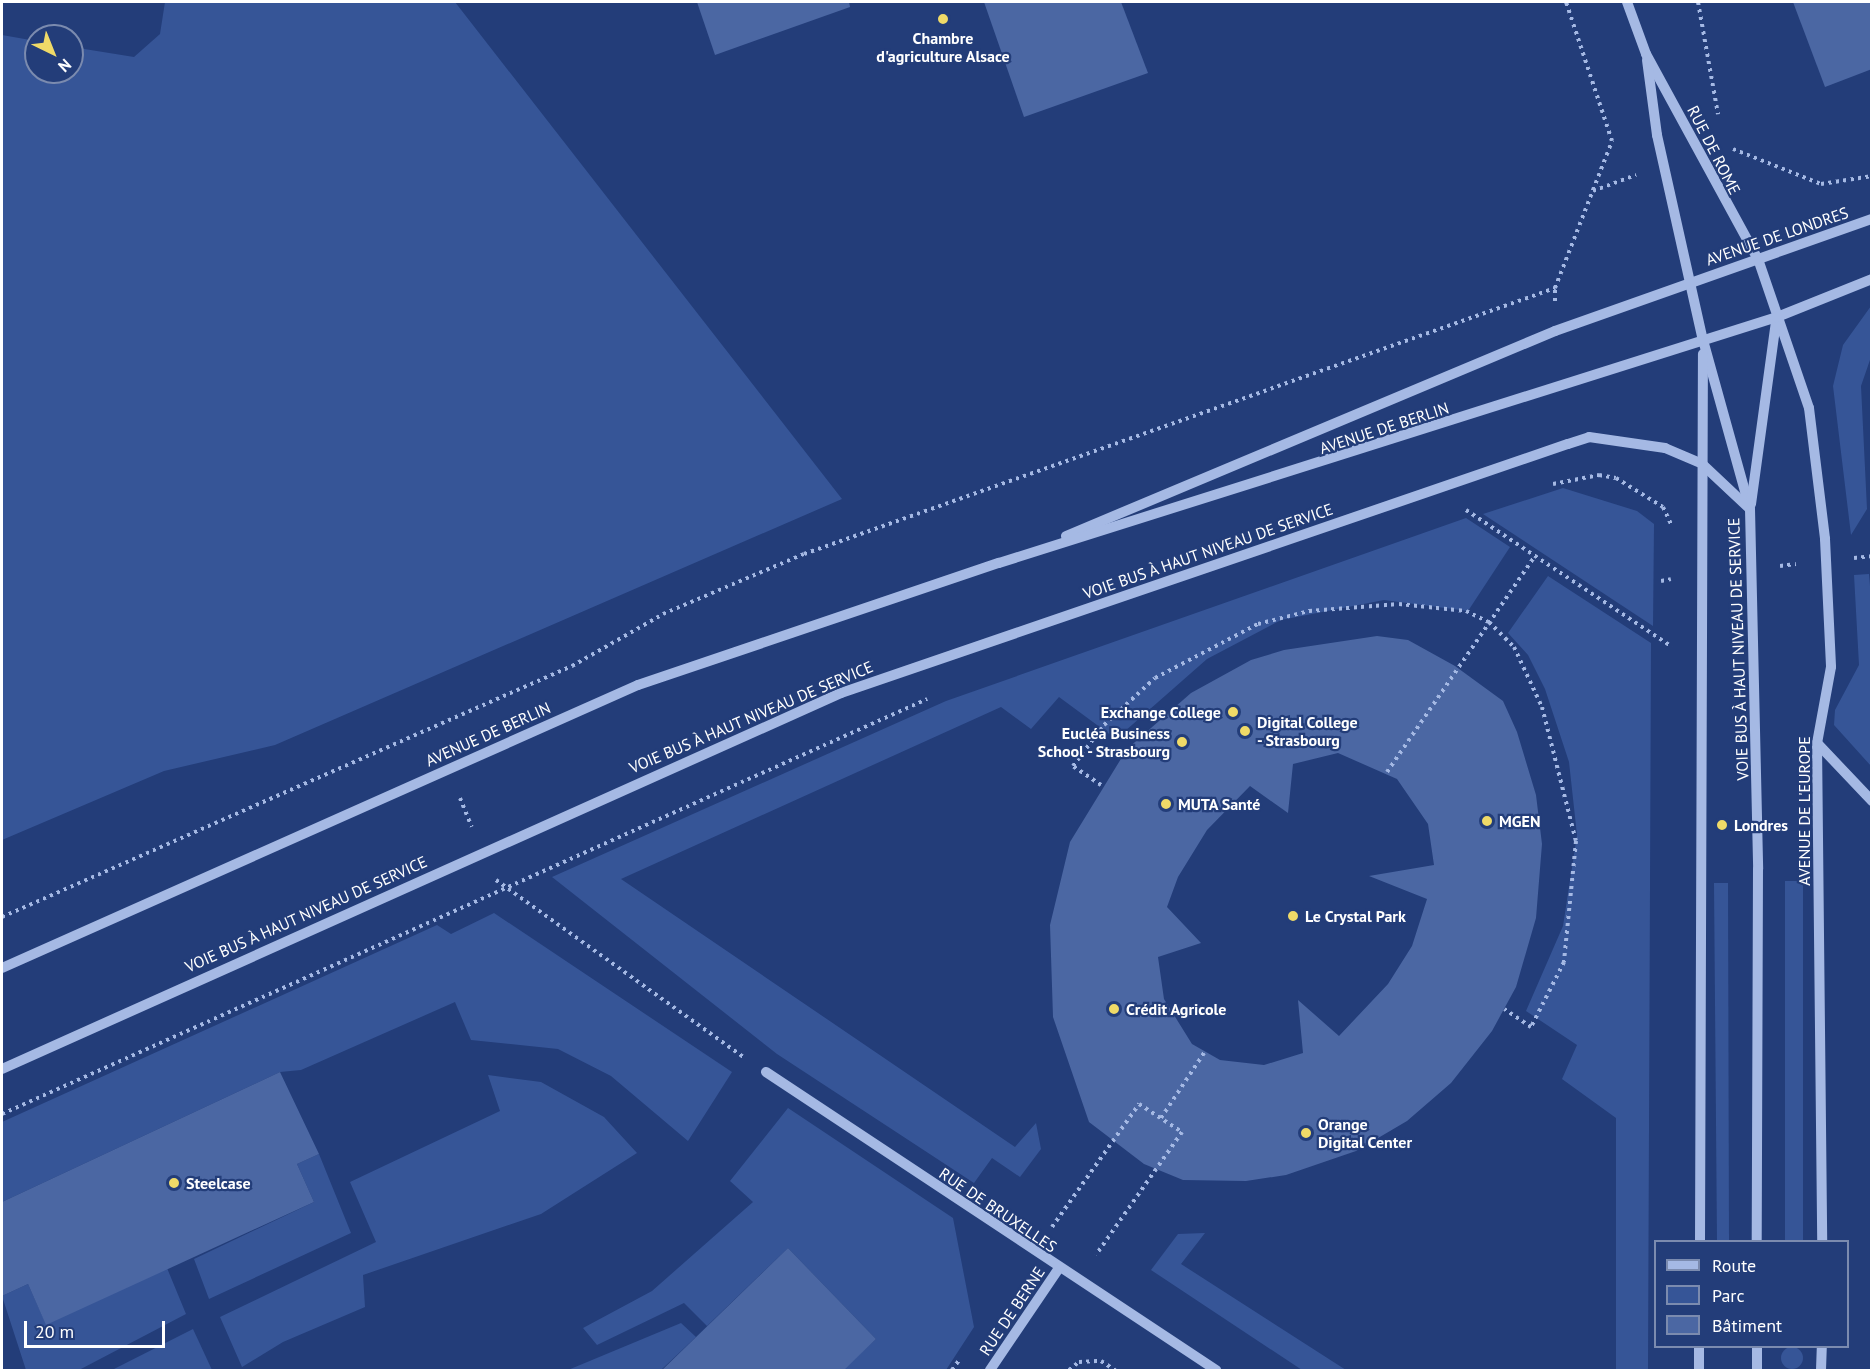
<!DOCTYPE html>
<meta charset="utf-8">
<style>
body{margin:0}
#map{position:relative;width:1873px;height:1372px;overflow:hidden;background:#233d79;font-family:"PT Sans",sans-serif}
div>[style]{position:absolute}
.green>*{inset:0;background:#365597;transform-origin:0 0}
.round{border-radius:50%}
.building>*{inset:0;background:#4b67a3}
.path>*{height:4px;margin-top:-2px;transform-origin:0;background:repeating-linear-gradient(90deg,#a5b9e4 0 3px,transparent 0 7.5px)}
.minor>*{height:10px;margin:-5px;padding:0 5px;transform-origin:5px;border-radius:5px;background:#a5b9e4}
.dots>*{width:16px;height:16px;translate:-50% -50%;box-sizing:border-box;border:3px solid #233d79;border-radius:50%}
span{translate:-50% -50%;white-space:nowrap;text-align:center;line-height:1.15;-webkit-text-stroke:4.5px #233d79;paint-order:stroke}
.poi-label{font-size:16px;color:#fff;font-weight:700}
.right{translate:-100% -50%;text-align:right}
.left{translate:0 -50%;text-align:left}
.street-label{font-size:16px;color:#fff}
.frame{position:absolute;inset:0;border:3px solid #fff;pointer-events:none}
.legend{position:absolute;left:1654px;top:1240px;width:195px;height:108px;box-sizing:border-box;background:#233d79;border:2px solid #7b8baf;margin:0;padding:8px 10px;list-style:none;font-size:18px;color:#fff}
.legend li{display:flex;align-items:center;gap:12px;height:30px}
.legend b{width:30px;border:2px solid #7b8baf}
.north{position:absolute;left:24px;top:24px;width:60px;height:60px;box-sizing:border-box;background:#233d79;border:2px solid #7b8baf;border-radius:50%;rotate:137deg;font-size:16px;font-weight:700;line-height:24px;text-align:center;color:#fff}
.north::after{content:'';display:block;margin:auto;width:21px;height:27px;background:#efda68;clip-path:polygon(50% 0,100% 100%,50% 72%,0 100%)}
.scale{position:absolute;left:24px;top:1321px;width:141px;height:27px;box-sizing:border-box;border:3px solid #fff;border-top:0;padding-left:8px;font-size:18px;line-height:21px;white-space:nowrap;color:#fff;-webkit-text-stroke:4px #233d79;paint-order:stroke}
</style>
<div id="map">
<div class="green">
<div style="clip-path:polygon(165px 2px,455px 2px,842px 499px,275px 745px,164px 771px,2px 840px,2px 35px,36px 41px,36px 72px,72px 72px,72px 47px,134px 57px,160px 34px)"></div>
<div style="clip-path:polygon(1871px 306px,1871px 357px,1861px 386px,1867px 509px,1851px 535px,1833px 386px,1843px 345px)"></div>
<div style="clip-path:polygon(1563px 488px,1637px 511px,1654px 524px,1653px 626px,1483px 514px)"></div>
<div style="clip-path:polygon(1466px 518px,1510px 547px,1468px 611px,1384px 600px,1281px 620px,1207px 659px,1116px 739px,1059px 697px,1031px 729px,1001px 707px,621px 879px,1015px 1147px,1036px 1123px,1041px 1149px,1020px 1177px,992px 1158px,974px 1183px,777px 1054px,552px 877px,946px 701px)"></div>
<div style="clip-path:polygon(1869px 574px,1872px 610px,1871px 766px,1834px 725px,1835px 710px,1859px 665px,1854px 575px)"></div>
<div style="clip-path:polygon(1548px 576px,1651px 643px,1648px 1370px,1616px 1370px,1616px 1118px,1562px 1079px,1577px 1045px,1526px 1011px,1563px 926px,1577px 835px,1569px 762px,1545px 689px,1528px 655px,1508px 633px)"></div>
<div style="left:1803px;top:881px;width:360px;height:18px;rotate:90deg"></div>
<div style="clip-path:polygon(1714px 883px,1728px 883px,1729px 1242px,1717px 1241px)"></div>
<div style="clip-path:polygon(494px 913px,732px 1072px,688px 1141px,611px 1076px,558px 1049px,471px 1040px,455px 1002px,301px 1070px,280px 1072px,2px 1202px,2px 1122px,437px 925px,451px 934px)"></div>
<div style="clip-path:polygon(488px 1075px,541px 1082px,604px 1117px,637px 1153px,541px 1214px,363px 1275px,365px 1307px,283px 1342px,242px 1367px,220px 1317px,376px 1242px,350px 1182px,500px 1111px)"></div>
<div style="clip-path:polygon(788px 1108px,953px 1218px,974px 1327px,946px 1370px,843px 1370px,876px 1339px,788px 1248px,707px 1326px,684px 1303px,597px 1345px,583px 1328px,652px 1291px,753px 1202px,730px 1181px)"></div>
<div style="clip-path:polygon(319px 1154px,351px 1233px,209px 1299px,194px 1259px,314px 1202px,297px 1164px)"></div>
<div style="clip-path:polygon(1205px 1233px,1181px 1264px,1346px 1370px,1302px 1370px,1151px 1270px,1178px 1234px)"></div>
<div style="clip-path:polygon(167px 1268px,186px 1314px,79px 1370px,26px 1370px,2px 1296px,28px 1284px,46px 1324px)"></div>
<div style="clip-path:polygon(681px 1323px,696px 1337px,661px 1370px,568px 1370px)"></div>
<div style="clip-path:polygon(193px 1329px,212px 1370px,112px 1370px)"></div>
<div class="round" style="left:1781px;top:1347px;width:22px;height:22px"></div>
</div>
<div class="building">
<div style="clip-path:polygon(697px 2px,849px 2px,850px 7px,715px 55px)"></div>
<div style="clip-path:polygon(984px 2px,1121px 2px,1148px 73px,1024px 117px)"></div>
<div style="clip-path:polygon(1793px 2px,1872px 2px,1872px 69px,1825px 87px)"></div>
<div style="clip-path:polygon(evenodd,1377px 636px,1408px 640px,1455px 666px,1503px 701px,1517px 732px,1536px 795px,1542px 844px,1536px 918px,1516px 987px,1492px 1031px,1451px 1083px,1407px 1121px,1356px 1151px,1286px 1175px,1246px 1181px,1183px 1180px,1144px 1164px,1089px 1122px,1053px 1017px,1050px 925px,1070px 842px,1127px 749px,1191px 693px,1251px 660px,1284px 650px,1377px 636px,1338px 753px,1397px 779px,1428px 824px,1434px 865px,1369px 876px,1427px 899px,1412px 946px,1388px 984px,1339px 1036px,1298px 1000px,1303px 1053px,1264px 1065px,1220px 1060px,1192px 1044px,1164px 999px,1158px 957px,1201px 943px,1167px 907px,1178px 877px,1207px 830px,1250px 786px,1288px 813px,1293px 764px,1338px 753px)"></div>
<div style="clip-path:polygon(280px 1072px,319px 1154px,297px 1164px,314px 1202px,46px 1325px,28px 1284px,2px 1296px,2px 1202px)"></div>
<div style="clip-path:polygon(788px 1248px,876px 1339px,843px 1371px,661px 1371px)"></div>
</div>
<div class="path">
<div style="left:1698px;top:2px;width:114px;rotate:79.9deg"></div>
<div style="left:1733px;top:149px;width:95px;rotate:21.7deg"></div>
<div style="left:1821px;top:184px;width:52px;rotate:-8.9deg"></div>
<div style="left:1593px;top:191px;width:46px;rotate:-20.4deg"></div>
<div style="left:1555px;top:301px;width:13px;rotate:-90deg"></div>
<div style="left:1555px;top:288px;width:158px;rotate:-68.8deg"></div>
<div style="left:1612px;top:141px;width:146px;rotate:-108.3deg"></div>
<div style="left:1872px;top:397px;width:10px;rotate:90deg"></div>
<div style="left:1553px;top:484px;width:47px;rotate:-11.1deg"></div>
<div style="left:1599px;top:475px;width:17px;rotate:10deg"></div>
<div style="left:1616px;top:478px;width:55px;rotate:31.7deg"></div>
<div style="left:1663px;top:507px;width:19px;rotate:65deg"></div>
<div style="left:1466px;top:510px;width:247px;rotate:33.6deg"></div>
<div style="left:1854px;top:558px;width:18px;rotate:-6deg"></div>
<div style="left:1780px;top:566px;width:16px;rotate:-7deg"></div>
<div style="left:1661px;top:581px;width:10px;rotate:-11deg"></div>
<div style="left:1387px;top:772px;width:262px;rotate:-55.6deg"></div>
<div style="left:1101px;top:785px;width:34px;rotate:-146deg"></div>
<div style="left:1073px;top:766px;width:51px;rotate:-52.9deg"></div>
<div style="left:1104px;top:725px;width:69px;rotate:-42.7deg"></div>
<div style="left:1155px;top:678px;width:116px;rotate:-27.7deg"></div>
<div style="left:1258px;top:624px;width:53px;rotate:-14.3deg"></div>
<div style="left:1309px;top:611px;width:90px;rotate:-4.4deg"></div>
<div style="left:1399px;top:604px;width:67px;rotate:6deg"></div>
<div style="left:1466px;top:611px;width:25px;rotate:26deg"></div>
<div style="left:1489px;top:622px;width:35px;rotate:45deg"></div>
<div style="left:1514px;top:647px;width:66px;rotate:65deg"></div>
<div style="left:1542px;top:707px;width:138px;rotate:75.8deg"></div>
<div style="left:1576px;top:841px;width:122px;rotate:95.7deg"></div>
<div style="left:1564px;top:962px;width:73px;rotate:116.9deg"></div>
<div style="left:1531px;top:1027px;width:32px;rotate:-146deg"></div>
<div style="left:460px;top:798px;width:31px;rotate:68deg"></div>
<div style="left:496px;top:880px;width:304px;rotate:35.6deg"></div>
<div style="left:2px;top:917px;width:623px;rotate:-23.77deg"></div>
<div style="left:572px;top:666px;width:105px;rotate:-29.7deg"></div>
<div style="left:663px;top:614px;width:153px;rotate:-23.1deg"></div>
<div style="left:804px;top:554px;width:797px;rotate:-19.5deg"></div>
<div style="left:2px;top:1114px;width:1014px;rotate:-24.16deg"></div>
<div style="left:1161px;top:1118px;width:78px;rotate:-56.5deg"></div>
<div style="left:1052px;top:1227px;width:151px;rotate:-54.7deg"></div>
<div style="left:1139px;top:1104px;width:51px;rotate:33.1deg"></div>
<div style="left:1182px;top:1132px;width:150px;rotate:125deg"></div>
<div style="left:952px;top:1370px;width:14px;rotate:-54deg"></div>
<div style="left:1069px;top:1370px;width:13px;rotate:-39deg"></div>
<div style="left:1079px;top:1362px;width:22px;rotate:-3deg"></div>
<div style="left:1101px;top:1361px;width:17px;rotate:33deg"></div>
</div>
<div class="minor">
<div style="left:1627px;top:2px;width:55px;rotate:69.9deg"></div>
<div style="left:1646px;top:54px;width:234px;rotate:61.4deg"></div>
<div style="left:1758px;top:259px;width:157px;rotate:71.1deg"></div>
<div style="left:1809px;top:408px;width:132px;rotate:83deg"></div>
<div style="left:1825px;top:539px;width:128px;rotate:87.3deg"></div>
<div style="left:1831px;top:667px;width:77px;rotate:100.4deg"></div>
<div style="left:1817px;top:743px;width:499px;rotate:89.4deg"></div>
<div style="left:1647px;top:60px;width:76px;rotate:82.4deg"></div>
<div style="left:1657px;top:135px;width:210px;rotate:77.4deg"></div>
<div style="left:1703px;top:340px;width:175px;rotate:74.5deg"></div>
<div style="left:1750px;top:509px;width:360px;rotate:88.7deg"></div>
<div style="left:1758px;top:869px;width:373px;rotate:90.2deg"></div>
<div style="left:1751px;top:504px;width:185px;rotate:-82.2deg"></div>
<div style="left:1066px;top:536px;width:530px;rotate:-22.74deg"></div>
<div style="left:1555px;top:331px;width:336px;rotate:-19.5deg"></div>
<div style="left:1817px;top:743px;width:80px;rotate:46.5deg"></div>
<div style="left:2px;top:968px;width:696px;rotate:-23.99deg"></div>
<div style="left:638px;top:685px;width:381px;rotate:-18.7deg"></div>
<div style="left:999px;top:563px;width:816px;rotate:-17.55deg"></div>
<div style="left:1777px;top:317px;width:102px;rotate:-21.8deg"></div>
<div style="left:2px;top:1069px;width:919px;rotate:-24.14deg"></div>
<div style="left:841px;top:693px;width:768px;rotate:-18.91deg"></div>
<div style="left:1568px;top:444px;width:22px;rotate:-18deg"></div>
<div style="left:1589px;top:437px;width:77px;rotate:8.2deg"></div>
<div style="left:1665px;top:448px;width:39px;rotate:23deg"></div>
<div style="left:1701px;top:463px;width:67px;rotate:43.2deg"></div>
<div style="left:766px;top:1072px;width:540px;rotate:33.51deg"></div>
<div style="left:1700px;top:1242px;width:888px;rotate:-89.81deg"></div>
<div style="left:990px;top:1370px;width:123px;rotate:-55.9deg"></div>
<div style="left:1699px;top:1370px;width:24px;rotate:-90deg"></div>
<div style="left:1757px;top:1370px;width:24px;rotate:-90deg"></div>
<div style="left:1821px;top:1370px;width:24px;rotate:-88deg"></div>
</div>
<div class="dots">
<div style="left:943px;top:19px;background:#efda68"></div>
<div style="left:1233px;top:712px;background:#efda68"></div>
<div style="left:1245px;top:731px;background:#efda68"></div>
<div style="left:1182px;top:742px;background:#efda68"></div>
<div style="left:1166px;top:804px;background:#efda68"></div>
<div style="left:1487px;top:821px;background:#efda68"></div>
<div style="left:1722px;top:825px;background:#efda68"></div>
<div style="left:1293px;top:916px;background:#efda68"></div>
<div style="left:1114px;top:1009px;background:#efda68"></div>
<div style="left:1306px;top:1133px;background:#efda68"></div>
<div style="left:174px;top:1183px;background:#efda68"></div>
</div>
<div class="poi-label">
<span style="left:943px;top:47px">Chambre<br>d'agriculture Alsace</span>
<span class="right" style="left:1221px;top:712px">Exchange College</span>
<span class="left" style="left:1257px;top:731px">Digital College<br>- Strasbourg</span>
<span class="right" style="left:1170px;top:742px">Eucléa Business<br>School - Strasbourg</span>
<span class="left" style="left:1178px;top:804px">MUTA Santé</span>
<span class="left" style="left:1499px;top:821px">MGEN</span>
<span class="left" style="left:1734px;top:825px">Londres</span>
<span class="left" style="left:1305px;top:916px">Le Crystal Park</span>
<span class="left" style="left:1126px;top:1009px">Crédit Agricole</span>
<span class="left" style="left:1318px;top:1133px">Orange<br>Digital Center</span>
<span class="left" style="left:186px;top:1183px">Steelcase</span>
</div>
<div class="street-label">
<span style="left:1714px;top:150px;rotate:63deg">RUE DE ROME</span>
<span style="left:1777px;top:236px;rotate:-19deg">AVENUE DE LONDRES</span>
<span style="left:1384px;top:428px;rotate:-18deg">AVENUE DE BERLIN</span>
<span style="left:1208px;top:551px;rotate:-19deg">VOIE BUS À HAUT NIVEAU DE SERVICE</span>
<span style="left:1738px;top:649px;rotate:-92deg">VOIE BUS À HAUT NIVEAU DE SERVICE</span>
<span style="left:751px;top:717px;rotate:-23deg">VOIE BUS À HAUT NIVEAU DE SERVICE</span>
<span style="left:488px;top:734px;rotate:-24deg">AVENUE DE BERLIN</span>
<span style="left:1804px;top:811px;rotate:-90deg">AVENUE DE L'EUROPE</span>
<span style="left:306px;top:914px;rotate:-24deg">VOIE BUS À HAUT NIVEAU DE SERVICE</span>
<span style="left:998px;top:1210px;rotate:34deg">RUE DE BRUXELLES</span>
<span style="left:1012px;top:1311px;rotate:-56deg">RUE DE BERNE</span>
</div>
<div class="frame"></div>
<ul class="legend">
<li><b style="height:8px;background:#a5b9e4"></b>Route</li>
<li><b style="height:16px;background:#365597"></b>Parc</li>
<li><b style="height:16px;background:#4b67a3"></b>Bâtiment</li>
</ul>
<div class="north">N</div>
<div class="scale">20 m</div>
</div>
